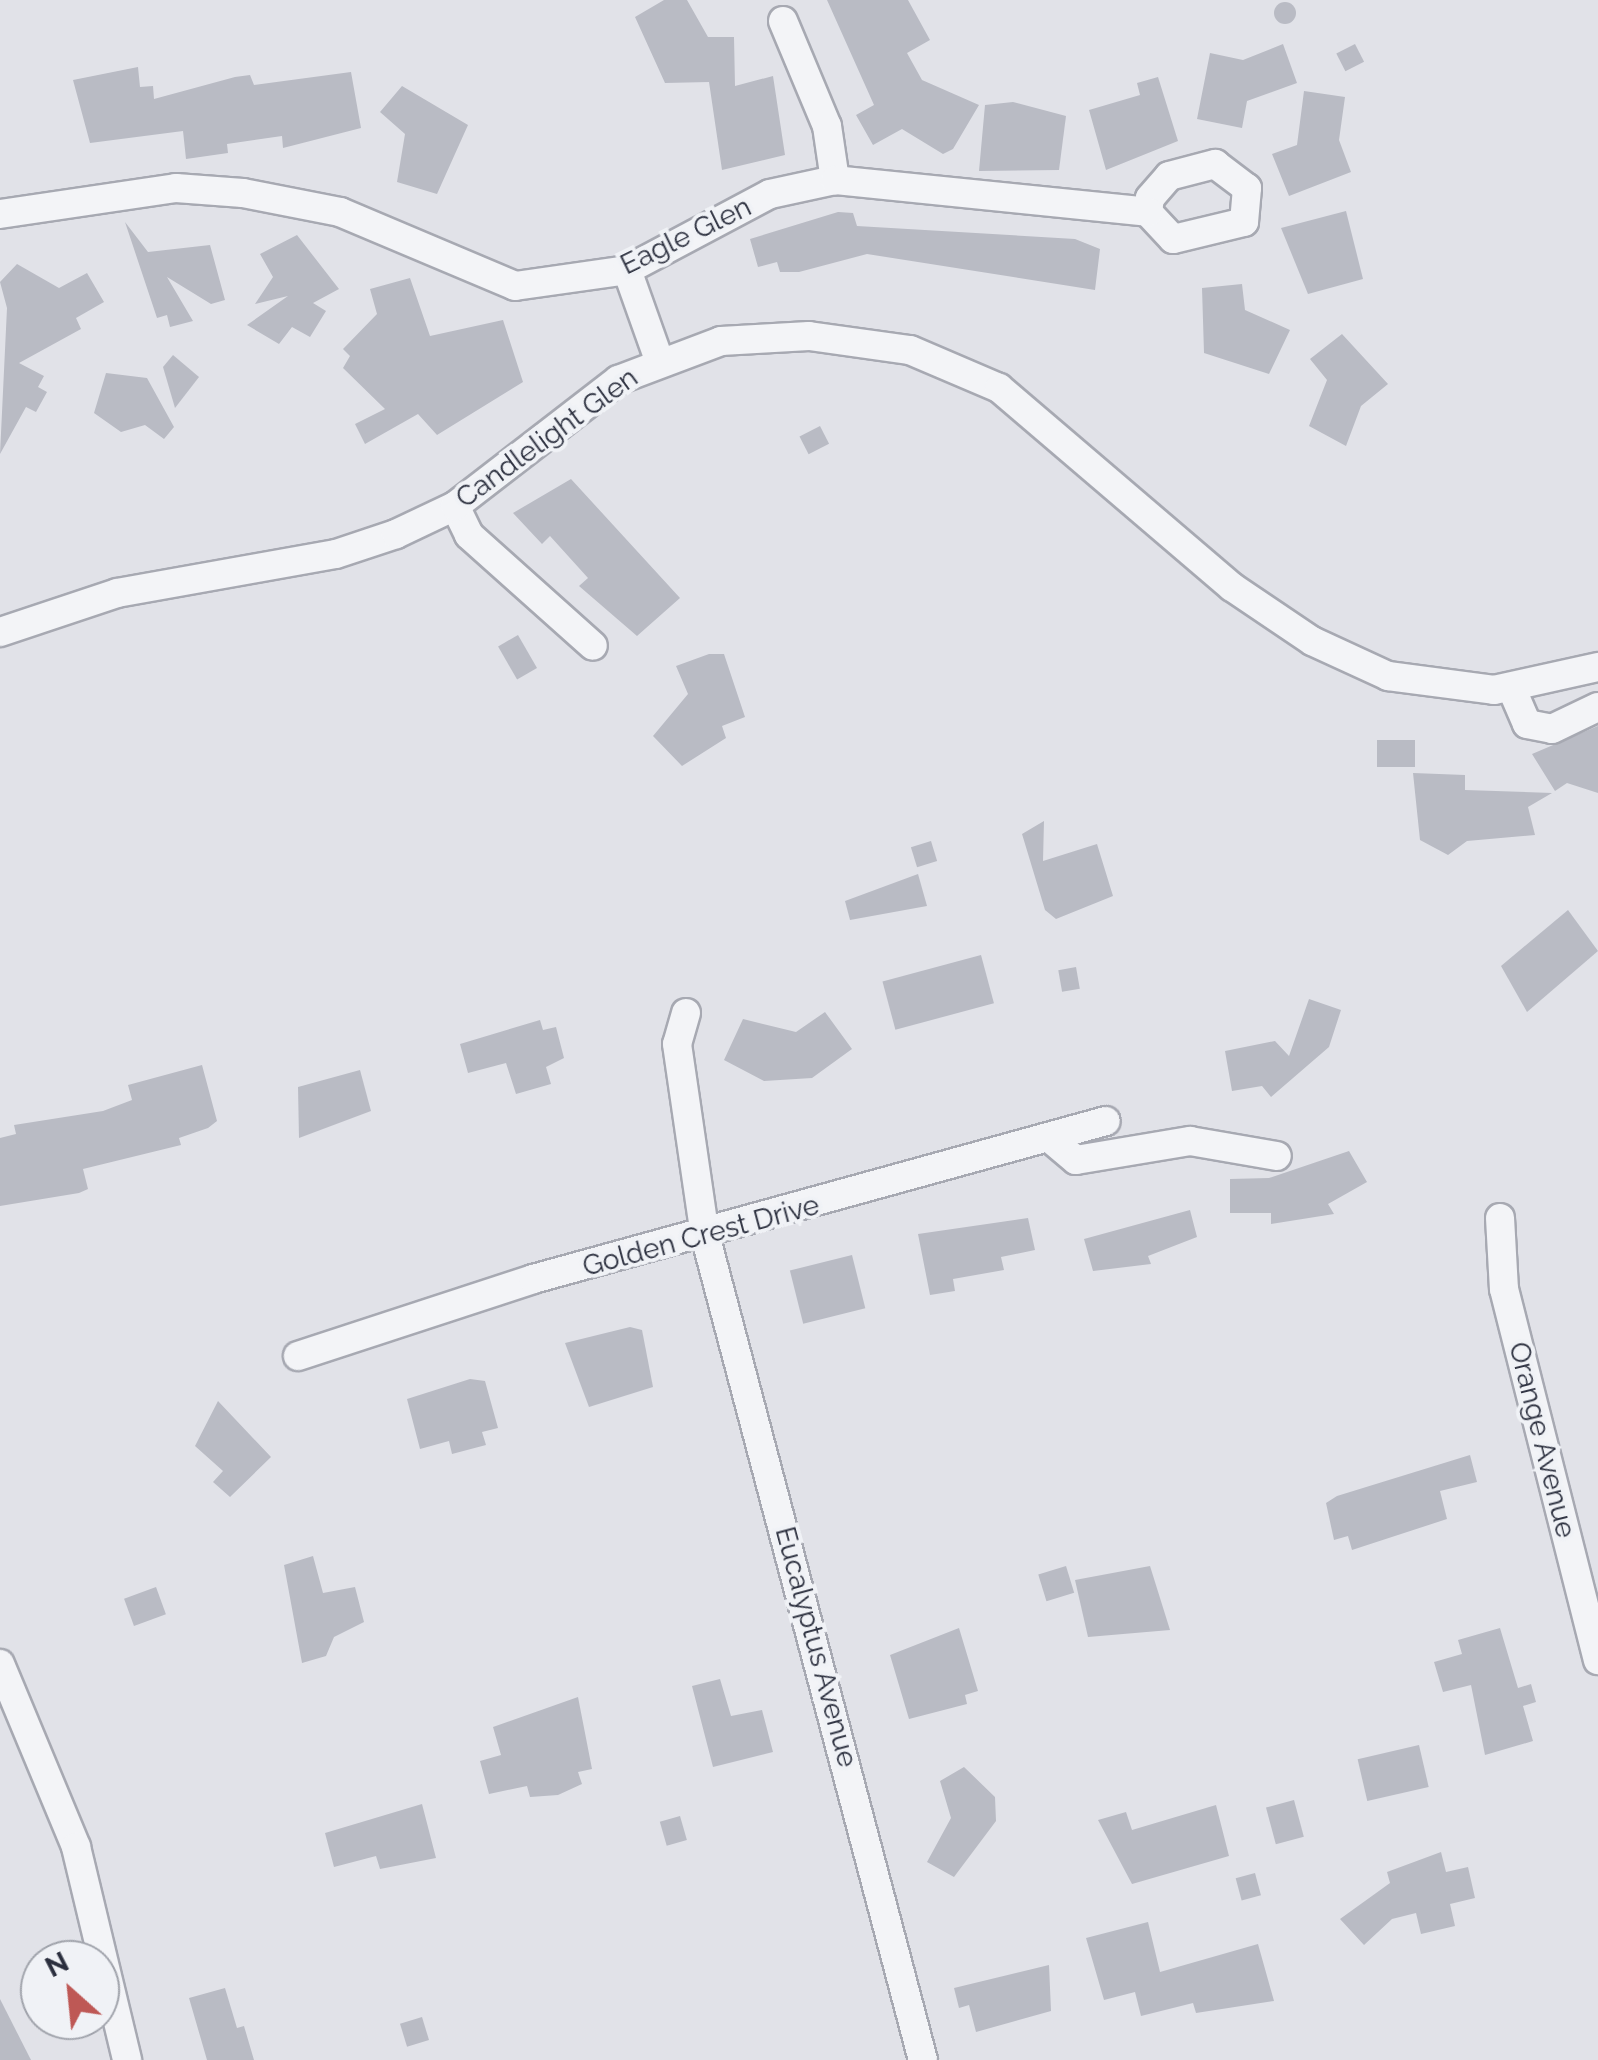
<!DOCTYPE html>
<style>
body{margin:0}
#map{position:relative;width:1598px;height:2060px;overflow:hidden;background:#e1e2e8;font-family:Raleway,sans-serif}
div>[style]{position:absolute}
.building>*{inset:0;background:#b9bbc4;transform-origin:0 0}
.round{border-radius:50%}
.roads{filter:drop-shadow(2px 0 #a7a9b2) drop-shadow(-2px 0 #a7a9b2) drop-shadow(0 2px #a7a9b2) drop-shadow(0 -2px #a7a9b2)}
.minor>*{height:28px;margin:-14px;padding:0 14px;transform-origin:14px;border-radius:14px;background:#f3f4f7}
span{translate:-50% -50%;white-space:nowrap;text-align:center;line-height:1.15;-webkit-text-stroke:8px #f0f2f6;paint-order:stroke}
.street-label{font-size:28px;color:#2b2f3e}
.north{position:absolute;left:20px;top:1940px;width:100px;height:100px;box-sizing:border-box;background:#f0f2f6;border:2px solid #a1a4ac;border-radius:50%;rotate:333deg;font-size:28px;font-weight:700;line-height:40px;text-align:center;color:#2b2f3e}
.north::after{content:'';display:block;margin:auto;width:35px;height:45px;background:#be5855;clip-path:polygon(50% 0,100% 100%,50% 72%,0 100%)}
</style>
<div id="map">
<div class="building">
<div style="clip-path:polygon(664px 0,687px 0,708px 37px,734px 37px,735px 86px,773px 76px,785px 155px,722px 170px,709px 82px,665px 83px,635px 17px)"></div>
<div style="clip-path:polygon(827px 0,908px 0,930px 40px,907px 53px,922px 80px,979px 105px,953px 149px,943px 154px,902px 129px,873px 145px,856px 115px,874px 105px)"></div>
<div class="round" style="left:1274px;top:2px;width:22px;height:22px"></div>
<div style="clip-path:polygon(1283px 44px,1297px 83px,1247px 101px,1242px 128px,1197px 119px,1210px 53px,1243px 60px)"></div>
<div style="left:1355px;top:44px;width:20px;height:21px;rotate:63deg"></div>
<div style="clip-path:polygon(138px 67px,140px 87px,153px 86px,154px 99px,235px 77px,250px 75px,254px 85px,351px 72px,361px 128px,283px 148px,282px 136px,227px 144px,228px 153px,186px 159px,183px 131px,90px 143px,73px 80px)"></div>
<div style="clip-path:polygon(1158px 77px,1178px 141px,1106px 170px,1089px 110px,1140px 95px,1137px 83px)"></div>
<div style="clip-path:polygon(402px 86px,468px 125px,437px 194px,397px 182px,405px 134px,380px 112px)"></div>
<div style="clip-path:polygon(1304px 91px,1345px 97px,1339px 140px,1351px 172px,1289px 196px,1272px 154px,1297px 145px)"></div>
<div style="clip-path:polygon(1013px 102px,1066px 116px,1059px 170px,979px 171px,985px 105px)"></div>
<div style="clip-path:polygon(1346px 211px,1363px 279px,1308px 294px,1281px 228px)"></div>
<div style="clip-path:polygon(838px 212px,853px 213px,857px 226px,1075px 239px,1100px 249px,1095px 290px,867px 254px,799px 272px,780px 272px,777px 262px,758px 267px,750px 239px)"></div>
<div style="clip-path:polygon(125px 222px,148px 252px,210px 245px,225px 300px,211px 304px,167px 277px,193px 321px,170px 327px,167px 315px,157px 318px)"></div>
<div style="clip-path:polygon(297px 235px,339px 289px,313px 303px,326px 311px,310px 337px,292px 327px,279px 344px,247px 325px,288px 296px,255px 304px,273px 277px,260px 254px)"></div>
<div style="clip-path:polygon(17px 264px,59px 288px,87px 273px,104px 302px,76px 318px,81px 329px,19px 363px,44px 376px,38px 387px,47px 392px,36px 412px,26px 407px,0 454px,7px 308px,0 282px)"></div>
<div style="clip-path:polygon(410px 278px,430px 336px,503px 320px,523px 382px,437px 435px,418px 414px,365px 444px,355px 424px,385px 409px,343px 368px,350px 356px,343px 349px,377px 314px,370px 289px)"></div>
<div style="clip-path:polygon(1242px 284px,1245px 310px,1290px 330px,1269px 374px,1204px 353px,1202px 288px)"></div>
<div style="clip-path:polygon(1342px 334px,1388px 384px,1361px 406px,1346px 446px,1309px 426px,1327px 380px,1310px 359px)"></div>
<div style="clip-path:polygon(173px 355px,199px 377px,175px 408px,163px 367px)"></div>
<div style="clip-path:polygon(106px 373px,147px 378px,174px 427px,164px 439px,145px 425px,121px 432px,94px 413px)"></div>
<div style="left:820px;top:426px;width:20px;height:23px;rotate:63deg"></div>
<div style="clip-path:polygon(571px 479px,680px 598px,637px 636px,579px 586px,588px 578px,550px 536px,542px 544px,513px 513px)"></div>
<div style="left:518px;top:635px;width:38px;height:23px;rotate:60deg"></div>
<div style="clip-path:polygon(709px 654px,724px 654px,745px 717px,722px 726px,726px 738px,682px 766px,653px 736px,688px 694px,676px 666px)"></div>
<div style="clip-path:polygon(1598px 726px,1598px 793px,1567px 783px,1555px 791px,1532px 754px)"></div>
<div style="left:1377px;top:740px;width:38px;height:27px"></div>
<div style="clip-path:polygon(1413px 773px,1465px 775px,1465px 790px,1552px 793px,1528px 807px,1535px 835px,1467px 841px,1448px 855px,1420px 840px)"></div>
<div style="clip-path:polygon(1044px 821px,1043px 861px,1097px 844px,1113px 896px,1056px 919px,1045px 910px,1022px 834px)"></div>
<div style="left:931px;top:841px;width:21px;height:21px;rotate:73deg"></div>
<div style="clip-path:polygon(918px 874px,927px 906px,850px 920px,845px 901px)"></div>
<div style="clip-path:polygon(1568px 910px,1598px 951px,1527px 1012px,1501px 966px)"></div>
<div style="left:981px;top:955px;width:50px;height:102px;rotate:75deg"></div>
<div style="left:1076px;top:967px;width:22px;height:18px;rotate:80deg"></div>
<div style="clip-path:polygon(1309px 999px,1341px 1010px,1329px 1047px,1271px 1097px,1262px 1086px,1232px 1091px,1225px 1051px,1275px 1041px,1289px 1056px)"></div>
<div style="clip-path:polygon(825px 1012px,852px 1049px,812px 1078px,764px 1081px,724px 1060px,743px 1019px,796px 1032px)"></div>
<div style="clip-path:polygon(540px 1020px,543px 1030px,556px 1027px,564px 1058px,546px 1067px,551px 1084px,516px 1094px,506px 1063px,468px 1073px,460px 1044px)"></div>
<div style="clip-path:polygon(202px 1065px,217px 1121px,208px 1128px,179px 1138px,181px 1145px,83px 1169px,88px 1189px,79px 1193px,0 1206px,0 1138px,16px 1134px,14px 1125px,103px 1111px,132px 1100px,128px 1085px)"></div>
<div style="clip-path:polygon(360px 1070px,371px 1111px,299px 1138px,298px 1087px)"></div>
<div style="clip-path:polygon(1349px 1151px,1367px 1182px,1328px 1204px,1334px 1214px,1271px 1224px,1271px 1213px,1230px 1213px,1230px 1179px,1269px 1178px)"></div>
<div style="clip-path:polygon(1190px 1210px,1197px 1237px,1148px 1256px,1151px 1264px,1093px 1271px,1084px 1239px)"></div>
<div style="clip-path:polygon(1028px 1218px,1035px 1250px,1001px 1257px,1004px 1270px,953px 1279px,955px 1291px,930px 1295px,918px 1234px)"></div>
<div style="left:852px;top:1255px;width:55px;height:64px;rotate:76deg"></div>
<div style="clip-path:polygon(630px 1327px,642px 1330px,653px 1387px,589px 1407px,565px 1343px)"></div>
<div style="clip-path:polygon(470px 1379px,485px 1381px,498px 1428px,482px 1432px,486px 1445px,452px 1454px,449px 1441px,420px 1449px,407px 1399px)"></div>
<div style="clip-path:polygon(218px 1401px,271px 1457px,230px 1497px,213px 1482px,223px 1471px,195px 1446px)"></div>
<div style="clip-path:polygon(1470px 1455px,1477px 1482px,1440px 1491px,1447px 1519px,1352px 1550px,1348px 1536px,1334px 1540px,1326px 1503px,1337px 1496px)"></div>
<div style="clip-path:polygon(313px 1556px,323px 1593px,355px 1587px,364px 1622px,334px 1637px,326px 1656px,302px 1663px,284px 1565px)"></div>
<div style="left:1066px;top:1566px;width:28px;height:29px;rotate:73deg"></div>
<div style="clip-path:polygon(1150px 1566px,1170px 1630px,1088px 1637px,1075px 1580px)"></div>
<div style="left:156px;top:1587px;width:29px;height:34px;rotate:70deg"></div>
<div style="clip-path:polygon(959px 1628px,978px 1691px,965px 1695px,967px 1704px,909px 1719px,890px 1655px)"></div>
<div style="clip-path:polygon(1500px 1628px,1518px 1688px,1531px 1684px,1536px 1702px,1523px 1706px,1533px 1741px,1485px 1755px,1471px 1685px,1443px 1692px,1434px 1662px,1462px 1654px,1458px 1640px)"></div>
<div style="clip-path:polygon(720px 1679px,731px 1716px,762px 1710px,773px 1752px,713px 1767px,692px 1686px)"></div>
<div style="clip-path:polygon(578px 1697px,592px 1769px,578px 1772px,582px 1784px,558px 1795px,530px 1797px,527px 1786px,489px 1794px,480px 1761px,501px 1755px,493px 1727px)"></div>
<div style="left:1419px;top:1745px;width:43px;height:63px;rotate:77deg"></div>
<div style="clip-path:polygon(964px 1767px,995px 1797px,996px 1821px,954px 1877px,927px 1862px,951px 1818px,940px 1781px)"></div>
<div style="left:1294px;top:1800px;width:38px;height:29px;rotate:75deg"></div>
<div style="clip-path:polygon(422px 1804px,436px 1858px,380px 1869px,376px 1856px,334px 1867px,325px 1833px)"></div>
<div style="clip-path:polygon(1216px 1805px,1229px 1856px,1132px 1884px,1098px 1820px,1126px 1812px,1132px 1830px)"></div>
<div style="left:680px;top:1816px;width:25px;height:21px;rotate:74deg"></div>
<div style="clip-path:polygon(1441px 1852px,1446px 1872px,1468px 1867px,1475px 1898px,1450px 1904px,1455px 1926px,1421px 1934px,1416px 1913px,1392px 1919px,1364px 1945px,1340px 1919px,1390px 1883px,1387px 1872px)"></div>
<div style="left:1255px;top:1873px;width:23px;height:20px;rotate:75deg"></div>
<div style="clip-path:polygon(1148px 1922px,1160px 1972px,1258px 1944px,1274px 2001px,1196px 2013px,1193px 2003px,1141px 2016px,1135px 1992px,1104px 2000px,1086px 1938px)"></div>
<div style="clip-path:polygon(1049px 1965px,1051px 2011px,976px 2032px,969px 2005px,959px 2008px,954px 1988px)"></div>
<div style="clip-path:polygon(225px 1988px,237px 2028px,244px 2026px,254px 2060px,207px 2060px,189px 1998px)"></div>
<div style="clip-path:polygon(0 1999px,31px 2060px,0 2060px)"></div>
<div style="left:422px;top:2017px;width:24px;height:23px;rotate:73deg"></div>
</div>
<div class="roads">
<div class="minor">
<div style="left:783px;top:21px;width:114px;rotate:67.3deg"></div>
<div style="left:827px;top:126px;width:55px;rotate:81.6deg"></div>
<div style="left:1215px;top:164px;width:40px;rotate:37deg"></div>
<div style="left:1247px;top:188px;width:34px;rotate:95deg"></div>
<div style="left:1244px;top:222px;width:73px;rotate:166.5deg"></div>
<div style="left:1173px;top:239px;width:37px;rotate:-133deg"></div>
<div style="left:1148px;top:212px;width:14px;rotate:-82deg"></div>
<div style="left:1150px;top:198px;width:29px;rotate:-49deg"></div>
<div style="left:1169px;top:176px;width:48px;rotate:-14.6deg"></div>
<div style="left:0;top:214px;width:178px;rotate:-8.4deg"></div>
<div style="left:176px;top:188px;width:67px;rotate:4.3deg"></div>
<div style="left:243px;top:193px;width:99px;rotate:11.1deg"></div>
<div style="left:340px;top:212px;width:190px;rotate:22.9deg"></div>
<div style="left:515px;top:286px;width:113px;rotate:-8.1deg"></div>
<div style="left:627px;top:270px;width:162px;rotate:-28deg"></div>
<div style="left:770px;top:194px;width:66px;rotate:-12.2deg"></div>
<div style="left:835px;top:180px;width:315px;rotate:5.8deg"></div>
<div style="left:627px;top:270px;width:96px;rotate:70.4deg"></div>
<div style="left:455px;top:506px;width:32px;rotate:64deg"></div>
<div style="left:469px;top:535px;width:166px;rotate:41.8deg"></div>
<div style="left:0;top:632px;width:123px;rotate:-18.4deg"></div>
<div style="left:117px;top:593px;width:222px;rotate:-10.1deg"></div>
<div style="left:336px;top:554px;width:63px;rotate:-18.4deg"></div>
<div style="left:396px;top:534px;width:65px;rotate:-25.4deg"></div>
<div style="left:455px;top:506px;width:206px;rotate:-37.7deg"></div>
<div style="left:618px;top:380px;width:110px;rotate:-20.7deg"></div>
<div style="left:721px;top:341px;width:88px;rotate:-3.3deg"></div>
<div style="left:809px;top:336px;width:102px;rotate:7.9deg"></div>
<div style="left:910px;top:350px;width:97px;rotate:23.1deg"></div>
<div style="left:999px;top:388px;width:306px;rotate:40.5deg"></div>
<div style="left:1232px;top:587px;width:97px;rotate:34deg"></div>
<div style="left:1312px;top:641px;width:84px;rotate:24.7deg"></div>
<div style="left:1388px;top:676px;width:107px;rotate:7.5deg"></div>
<div style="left:1494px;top:690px;width:107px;rotate:-12.5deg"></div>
<div style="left:1511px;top:687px;width:40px;rotate:66.6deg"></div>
<div style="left:1527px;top:724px;width:25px;rotate:11deg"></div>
<div style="left:1552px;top:729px;width:51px;rotate:-25.6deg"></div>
<div style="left:686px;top:1013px;width:32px;rotate:106deg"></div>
<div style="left:677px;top:1044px;width:193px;rotate:81.7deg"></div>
<div style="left:705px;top:1235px;width:853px;rotate:75.2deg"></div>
<div style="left:1052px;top:1140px;width:31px;rotate:40deg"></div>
<div style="left:1076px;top:1160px;width:116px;rotate:-9.5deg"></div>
<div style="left:1190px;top:1141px;width:88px;rotate:9.8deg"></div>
<div style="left:1500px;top:1218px;width:71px;rotate:86.8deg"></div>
<div style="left:1504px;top:1289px;width:383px;rotate:75.8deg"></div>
<div style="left:298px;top:1356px;width:247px;rotate:-18.1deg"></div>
<div style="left:533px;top:1279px;width:594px;rotate:-15.42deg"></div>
<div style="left:0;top:1664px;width:198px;rotate:67.4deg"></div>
<div style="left:76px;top:1847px;width:219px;rotate:76.5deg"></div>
</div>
</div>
<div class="street-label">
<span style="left:686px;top:236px;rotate:-26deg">Eagle Glen</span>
<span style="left:547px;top:438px;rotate:-36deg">Candlelight Glen</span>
<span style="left:701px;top:1236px;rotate:-15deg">Golden Crest Drive</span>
<span style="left:1542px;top:1440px;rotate:76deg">Orange Avenue</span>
<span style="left:816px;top:1647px;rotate:75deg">Eucalyptus Avenue</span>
</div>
<div class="north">N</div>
</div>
